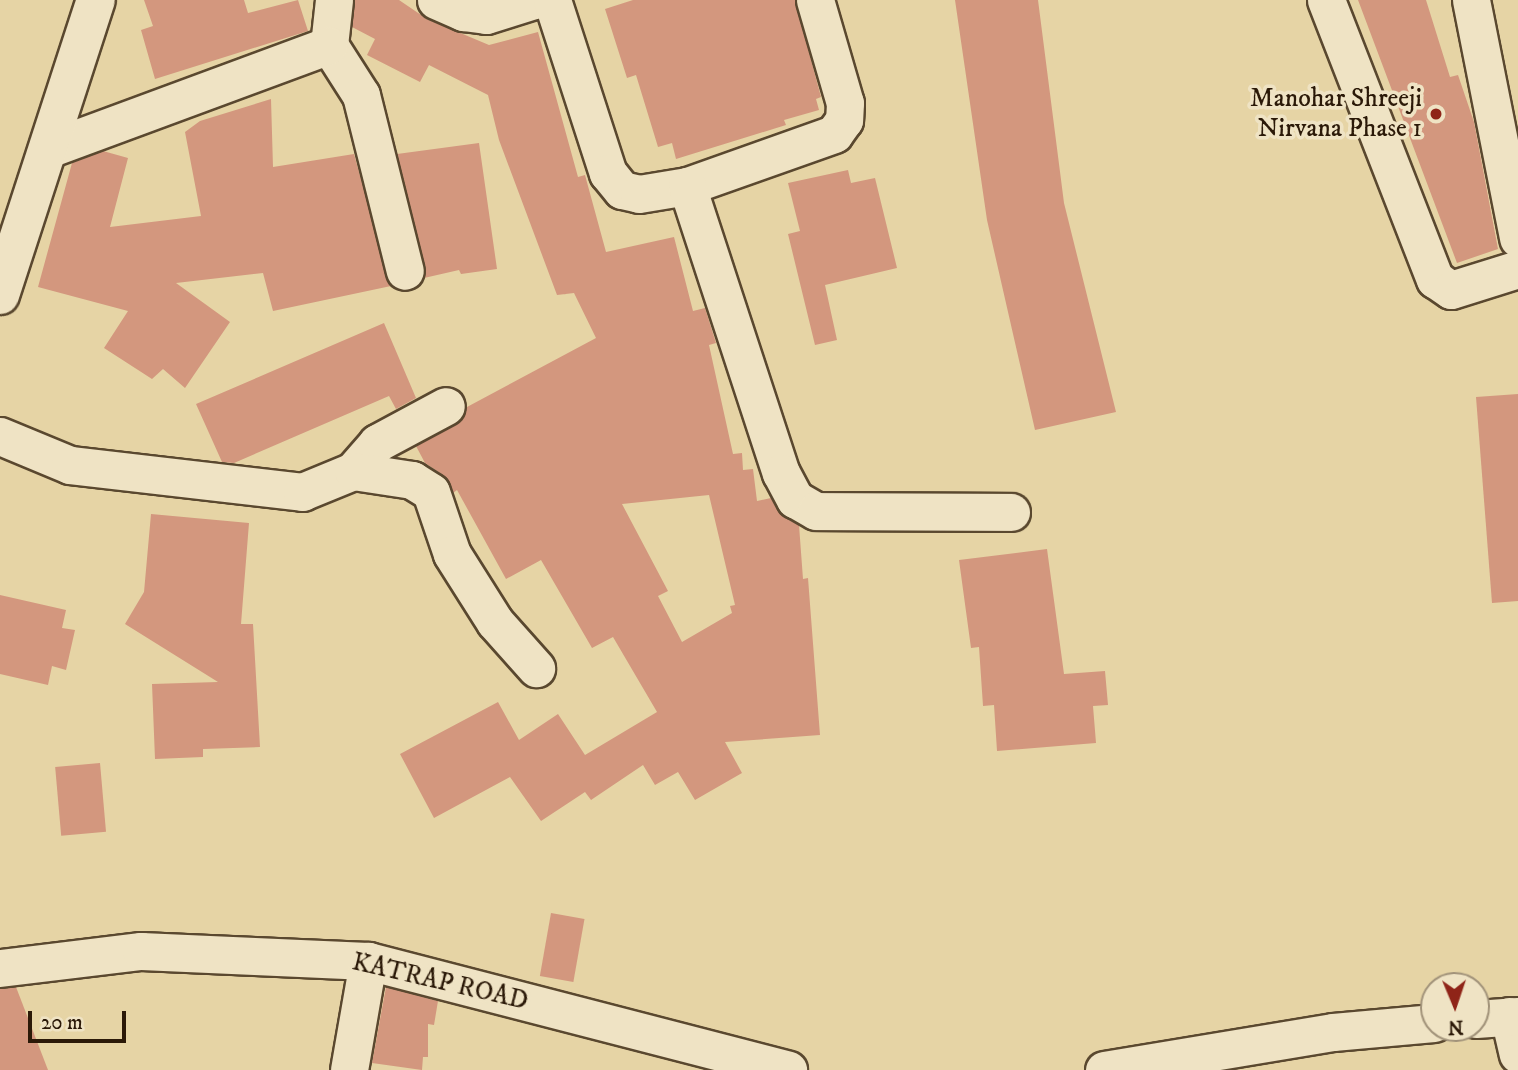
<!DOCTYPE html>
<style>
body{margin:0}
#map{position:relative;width:1518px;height:1070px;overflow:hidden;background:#e6d4a5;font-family:"IM FELL DW Pica",serif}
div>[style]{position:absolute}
.building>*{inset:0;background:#d3977e;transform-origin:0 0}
.roads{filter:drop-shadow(2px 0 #5a482f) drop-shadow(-2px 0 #5a482f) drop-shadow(0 2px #5a482f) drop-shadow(0 -2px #5a482f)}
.street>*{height:37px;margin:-18.5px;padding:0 18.5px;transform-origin:18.5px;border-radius:18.5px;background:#efe3c4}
.secondary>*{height:38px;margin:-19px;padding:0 19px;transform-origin:19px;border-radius:19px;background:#efe3c4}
.dots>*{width:19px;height:19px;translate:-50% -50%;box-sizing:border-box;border:4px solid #efe3c4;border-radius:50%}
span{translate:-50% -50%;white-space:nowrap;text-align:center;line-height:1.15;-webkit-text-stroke:7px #efe3c4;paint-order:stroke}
.poi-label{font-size:26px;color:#2b1908}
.right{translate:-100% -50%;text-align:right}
.street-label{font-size:26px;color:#2b1908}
.north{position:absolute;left:1420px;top:972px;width:70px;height:70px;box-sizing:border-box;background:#efe3c4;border:2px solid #a19279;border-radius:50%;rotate:178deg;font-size:19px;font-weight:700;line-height:28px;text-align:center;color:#2b1908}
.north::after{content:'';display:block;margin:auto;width:24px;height:32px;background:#8f2418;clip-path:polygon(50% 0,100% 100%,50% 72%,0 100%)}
.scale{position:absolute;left:28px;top:1011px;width:98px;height:32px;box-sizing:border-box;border:4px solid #2b1908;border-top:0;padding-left:9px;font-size:21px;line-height:24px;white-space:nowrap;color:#2b1908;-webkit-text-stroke:5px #efe3c4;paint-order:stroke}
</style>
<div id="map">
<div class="building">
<div style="clip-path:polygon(144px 0,244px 0,248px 13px,298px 0,308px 31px,155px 79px,141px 30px,153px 26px)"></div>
<div style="clip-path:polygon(evenodd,355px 0,399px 0,427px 19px,489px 45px,538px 32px,578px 177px,585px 175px,606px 252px,674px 237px,693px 311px,705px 308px,716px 343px,709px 345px,733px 454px,742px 453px,743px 470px,753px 469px,757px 501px,771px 498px,784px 517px,799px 525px,803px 579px,808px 578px,820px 735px,725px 742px,742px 773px,695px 800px,678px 772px,655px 785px,643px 765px,591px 800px,585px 792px,541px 821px,510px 777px,434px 818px,400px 754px,498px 702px,519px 740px,558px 714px,585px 755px,657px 712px,613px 637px,592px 648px,541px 560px,506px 579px,457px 490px,453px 493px,443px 475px,425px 463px,416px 446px,456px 424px,467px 407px,596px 338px,574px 293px,557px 295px,499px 140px,488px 95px,429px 65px,420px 82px,367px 55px,375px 39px,352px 27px,355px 0,709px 495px,735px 605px,730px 606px,732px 613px,682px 642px,658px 596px,668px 591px,622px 504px,709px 495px)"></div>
<div style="clip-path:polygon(633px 0,795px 0,821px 97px,816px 99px,819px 110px,784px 120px,786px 125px,676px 159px,672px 143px,658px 147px,636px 75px,627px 78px,605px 9px)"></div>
<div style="clip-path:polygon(955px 0,1038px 0,1064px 203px,1116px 412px,1035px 430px,987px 220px)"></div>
<div style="clip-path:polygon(1358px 0,1426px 0,1450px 77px,1458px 75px,1474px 122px,1498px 249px,1457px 263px)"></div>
<div style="clip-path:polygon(271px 99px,273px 167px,354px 154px,391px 286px,273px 311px,263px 273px,176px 283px,230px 322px,185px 388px,163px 369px,152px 379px,104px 348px,128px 311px,38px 287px,72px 163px,103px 151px,128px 158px,110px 227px,201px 216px,185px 132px,200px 121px)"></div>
<div style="clip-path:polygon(479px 143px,497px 269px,461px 274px,459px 270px,424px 278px,425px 266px,397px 154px)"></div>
<div style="clip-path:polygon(848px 170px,851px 183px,875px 178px,897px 268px,825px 285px,837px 340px,815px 345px,788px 234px,800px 231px,788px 183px)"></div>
<div style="clip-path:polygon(384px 323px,416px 398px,396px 409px,389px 396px,234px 463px,222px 462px,196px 404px)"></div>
<div style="clip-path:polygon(1518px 394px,1518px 601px,1492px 603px,1476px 397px)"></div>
<div style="clip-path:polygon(151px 514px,249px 523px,241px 624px,253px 624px,260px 747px,203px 749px,203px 757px,155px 759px,152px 684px,218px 682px,125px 624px,144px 592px)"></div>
<div style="clip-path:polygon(1047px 549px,1064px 674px,1105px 671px,1108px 705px,1093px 706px,1096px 743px,997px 751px,994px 705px,983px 706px,979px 647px,971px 648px,959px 560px)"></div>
<div style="clip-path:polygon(0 595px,66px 610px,62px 628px,75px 630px,66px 670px,52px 666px,48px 685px,0 674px)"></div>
<div style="left:100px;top:763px;width:69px;height:45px;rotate:85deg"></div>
<div style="left:551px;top:913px;width:34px;height:64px;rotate:10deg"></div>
<div style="clip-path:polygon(16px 987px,48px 1070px,0 1070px,0 989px)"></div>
<div style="clip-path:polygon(386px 987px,438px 1001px,434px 1025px,428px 1024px,428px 1057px,423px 1057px,422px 1070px,372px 1063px)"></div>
</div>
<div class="roads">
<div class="street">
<div style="left:334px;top:0;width:45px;rotate:96.3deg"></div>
<div style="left:329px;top:45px;width:59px;rotate:57.4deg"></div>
<div style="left:361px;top:95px;width:181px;rotate:76deg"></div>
<div style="left:436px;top:0;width:30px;rotate:24deg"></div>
<div style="left:463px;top:12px;width:23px;rotate:7deg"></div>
<div style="left:486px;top:15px;width:50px;rotate:-17.4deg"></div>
<div style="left:552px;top:0;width:182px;rotate:72.1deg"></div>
<div style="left:608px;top:173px;width:22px;rotate:51deg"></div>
<div style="left:622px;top:190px;width:17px;rotate:13deg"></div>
<div style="left:639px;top:194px;width:49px;rotate:-9.5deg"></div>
<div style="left:815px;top:0;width:107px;rotate:73.8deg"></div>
<div style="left:845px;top:103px;width:17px;rotate:93deg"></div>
<div style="left:844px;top:120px;width:17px;rotate:126deg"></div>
<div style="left:834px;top:134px;width:156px;rotate:160.5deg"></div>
<div style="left:687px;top:186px;width:302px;rotate:71.9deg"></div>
<div style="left:781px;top:473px;width:30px;rotate:62deg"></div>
<div style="left:795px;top:499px;width:24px;rotate:30deg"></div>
<div style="left:816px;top:511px;width:195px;rotate:0.3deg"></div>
<div style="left:1326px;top:0;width:300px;rotate:68.7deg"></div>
<div style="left:1435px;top:279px;width:19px;rotate:35deg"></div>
<div style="left:1451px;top:290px;width:70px;rotate:-17.4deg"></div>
<div style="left:1471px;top:0;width:243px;rotate:78.8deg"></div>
<div style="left:51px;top:148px;width:296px;rotate:-20.3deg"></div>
<div style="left:0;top:436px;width:76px;rotate:22.5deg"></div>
<div style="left:70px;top:465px;width:234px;rotate:6.6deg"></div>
<div style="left:302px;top:492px;width:55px;rotate:-22.4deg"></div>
<div style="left:353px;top:471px;width:37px;rotate:-49deg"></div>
<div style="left:377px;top:443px;width:78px;rotate:-28.2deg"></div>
<div style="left:353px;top:471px;width:60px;rotate:8.7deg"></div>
<div style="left:412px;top:480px;width:22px;rotate:32deg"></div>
<div style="left:431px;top:492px;width:65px;rotate:71.3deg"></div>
<div style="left:452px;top:554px;width:80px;rotate:57.7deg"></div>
<div style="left:495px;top:622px;width:62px;rotate:48.3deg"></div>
<div style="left:0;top:968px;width:142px;rotate:-6.9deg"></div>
<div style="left:141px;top:951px;width:227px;rotate:2.5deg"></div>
<div style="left:368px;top:961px;width:434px;rotate:14.5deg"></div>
<div style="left:1509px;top:1016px;width:39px;rotate:77deg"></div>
<div style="left:1476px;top:1019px;width:42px;rotate:-4.1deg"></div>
<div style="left:349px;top:1070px;width:111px;rotate:-80.1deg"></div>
<div style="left:1104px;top:1070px;width:232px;rotate:-9.4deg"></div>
<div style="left:1333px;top:1032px;width:101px;rotate:-5.1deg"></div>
</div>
<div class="secondary">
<div style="left:0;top:295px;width:310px;rotate:-72deg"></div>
</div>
</div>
<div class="dots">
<div style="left:1436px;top:114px;background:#8f2418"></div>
</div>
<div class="poi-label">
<span class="right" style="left:1422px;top:114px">Manohar Shreeji<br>Nirvana Phase 1</span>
</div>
<div class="street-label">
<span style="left:440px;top:982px;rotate:13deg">KATRAP ROAD</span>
</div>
<div class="north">N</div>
<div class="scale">20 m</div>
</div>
